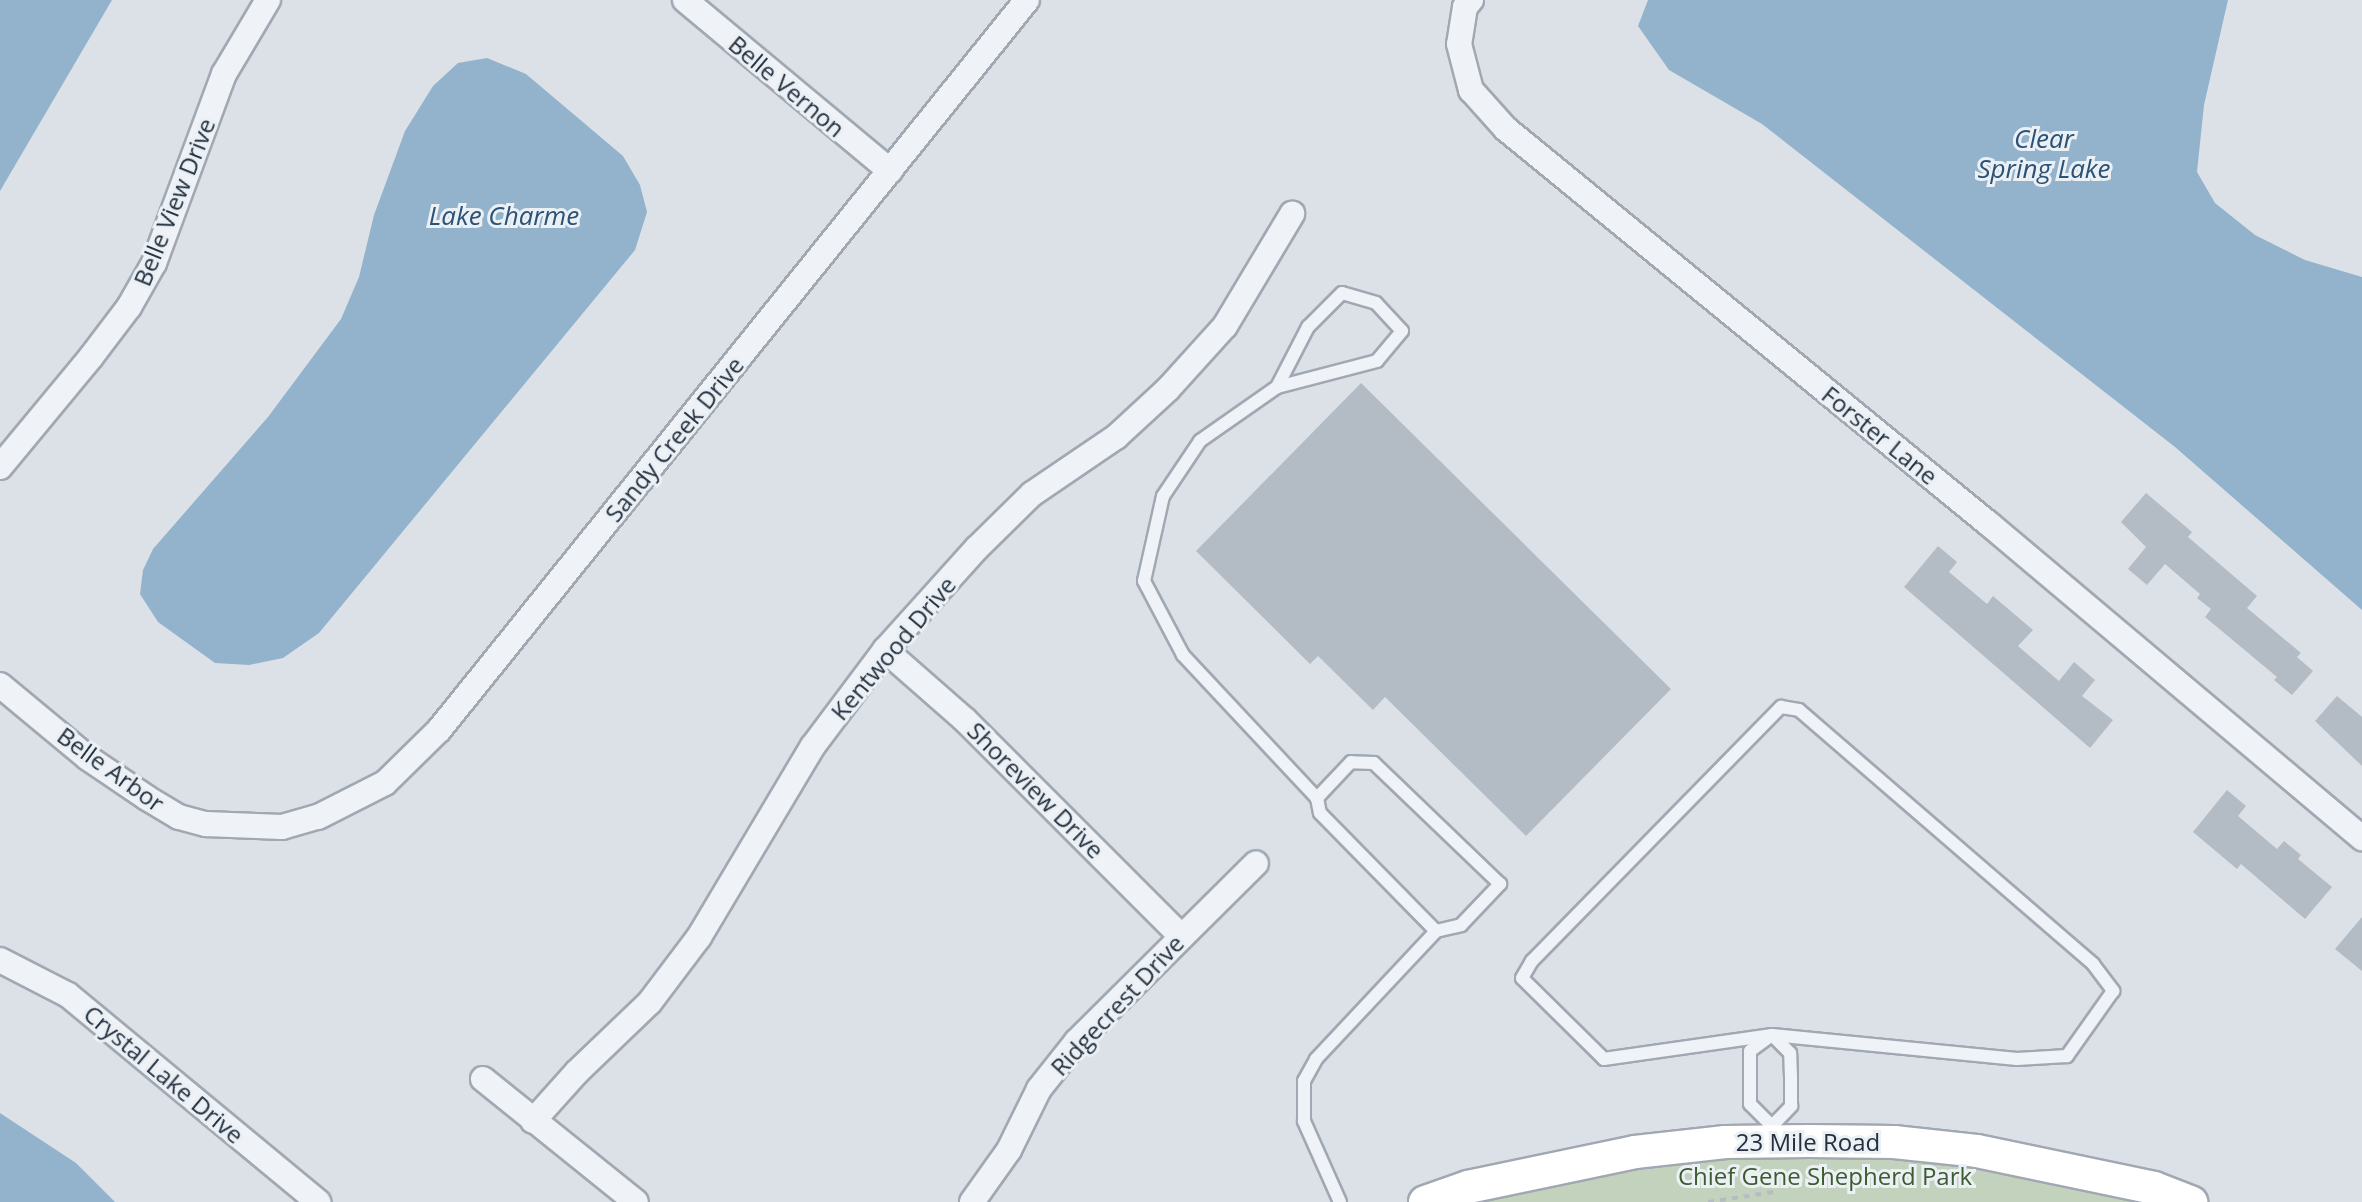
<!DOCTYPE html>
<style>
body{margin:0}
#map{position:relative;width:2362px;height:1202px;overflow:hidden;background:#dce1e8;font-family:"Open Sans",sans-serif}
div>[style]{position:absolute}
.green>*{inset:0;background:#c3d2bc}
.water>*{inset:0;background:#93b3cc}
.building>*{inset:0;background:#b3bbc5}
.path>*{height:4px;margin-top:-2px;transform-origin:0;background:repeating-linear-gradient(90deg,#b6bcc3 0 6px,transparent 0 12px)}
.roads{filter:drop-shadow(2px 0 #a1a8b2) drop-shadow(-2px 0 #a1a8b2) drop-shadow(0 2px #a1a8b2) drop-shadow(0 -2px #a1a8b2)}
.lane>*{height:12px;margin:-6px;padding:0 6px;transform-origin:6px;border-radius:6px;background:#eff2f6}
.street>*{height:24px;margin:-12px;padding:0 12px;transform-origin:12px;border-radius:12px;background:#eff2f6}
.secondary>*{height:32px;margin:-16px;padding:0 16px;transform-origin:16px;border-radius:16px;background:#fff}
span{translate:-50% -50%;white-space:nowrap;text-align:center;line-height:1.15;-webkit-text-stroke:6px #ebf0f5;paint-order:stroke}
.street-label{font-size:24px;color:#24303f}
.park-label{font-size:24px;color:#3c5c30}
.water-label{font-size:26px;color:#2b5277;font-style:italic}
</style>
<div id="map">
<div class="green">
<div style="clip-path:polygon(1897px 1152px,2165px 1202px,1485px 1202px,1565px 1183px,1726px 1153px)"></div>
</div>
<div class="water">
<div style="clip-path:polygon(0 0,112px 0,0 191px)"></div>
<div style="clip-path:polygon(1648px 0,2228px 0,2204px 105px,2197px 172px,2215px 203px,2255px 235px,2305px 260px,2362px 277px,2362px 610px,2175px 447px,1762px 124px,1669px 70px,1638px 26px)"></div>
<div style="clip-path:polygon(487px 58px,526px 74px,623px 156px,640px 185px,647px 212px,635px 250px,319px 633px,283px 658px,249px 665px,215px 663px,158px 622px,140px 594px,143px 570px,153px 549px,268px 417px,341px 319px,359px 277px,374px 215px,405px 131px,433px 86px,458px 63px)"></div>
<div style="clip-path:polygon(0 1113px,76px 1163px,115px 1202px,0 1202px)"></div>
</div>
<div class="building">
<div style="clip-path:polygon(1361px 383px,1671px 689px,1526px 836px,1385px 697px,1373px 710px,1318px 656px,1310px 664px,1196px 551px)"></div>
<div style="clip-path:polygon(2146px 493px,2192px 532px,2188px 537px,2257px 596px,2247px 608px,2301px 653px,2297px 657px,2313px 671px,2292px 695px,2274px 680px,2277px 677px,2205px 617px,2211px 609px,2197px 598px,2200px 594px,2165px 564px,2147px 585px,2128px 569px,2146px 547px,2121px 522px)"></div>
<div style="clip-path:polygon(1938px 546px,1957px 562px,1949px 572px,1987px 604px,1993px 596px,2033px 630px,2018px 646px,2059px 681px,2074px 662px,2095px 680px,2082px 696px,2113px 720px,2090px 748px,1904px 587px)"></div>
<div style="clip-path:polygon(2337px 696px,2362px 717px,2362px 766px,2315px 721px)"></div>
<div style="clip-path:polygon(2227px 790px,2246px 806px,2238px 816px,2277px 849px,2284px 841px,2301px 855px,2298px 859px,2332px 887px,2305px 919px,2241px 864px,2237px 869px,2193px 832px)"></div>
<div style="clip-path:polygon(2362px 917px,2362px 971px,2335px 949px)"></div>
</div>
<div class="path">
<div style="left:1708px;top:1202px;width:66px;rotate:-8.7deg"></div>
</div>
<div class="roads">
<div class="lane">
<div style="left:1277px;top:387px;width:68px;rotate:-62.7deg"></div>
<div style="left:1308px;top:327px;width:48px;rotate:-45deg"></div>
<div style="left:1342px;top:293px;width:35px;rotate:16deg"></div>
<div style="left:1376px;top:303px;width:38px;rotate:47deg"></div>
<div style="left:1402px;top:331px;width:39px;rotate:130deg"></div>
<div style="left:1377px;top:361px;width:103px;rotate:165.4deg"></div>
<div style="left:1277px;top:387px;width:94px;rotate:145deg"></div>
<div style="left:1200px;top:441px;width:66px;rotate:123.9deg"></div>
<div style="left:1163px;top:496px;width:87px;rotate:102.6deg"></div>
<div style="left:1144px;top:581px;width:84px;rotate:62.2deg"></div>
<div style="left:1183px;top:655px;width:196px;rotate:46.9deg"></div>
<div style="left:1781px;top:707px;width:18px;rotate:9deg"></div>
<div style="left:1799px;top:710px;width:389px;rotate:40.8deg"></div>
<div style="left:2093px;top:964px;width:34px;rotate:53deg"></div>
<div style="left:2113px;top:991px;width:80px;rotate:125.3deg"></div>
<div style="left:2067px;top:1056px;width:50px;rotate:176.6deg"></div>
<div style="left:2017px;top:1059px;width:246px;rotate:-174.4deg"></div>
<div style="left:1772px;top:1035px;width:170px;rotate:171.9deg"></div>
<div style="left:1604px;top:1059px;width:115px;rotate:-135.4deg"></div>
<div style="left:1522px;top:978px;width:20px;rotate:-60deg"></div>
<div style="left:1532px;top:961px;width:356px;rotate:-45.6deg"></div>
<div style="left:1772px;top:1126px;width:28px;rotate:-46deg"></div>
<div style="left:1791px;top:1106px;width:29px;rotate:-90deg"></div>
<div style="left:1791px;top:1077px;width:24px;rotate:-92deg"></div>
<div style="left:1790px;top:1053px;width:25px;rotate:-135deg"></div>
<div style="left:1772px;top:1035px;width:27px;rotate:144deg"></div>
<div style="left:1750px;top:1051px;width:53px;rotate:90deg"></div>
<div style="left:1750px;top:1104px;width:31px;rotate:45deg"></div>
<div style="left:1772px;top:1126px;width:16px;rotate:86deg"></div>
<div style="left:1340px;top:1202px;width:89px;rotate:-114deg"></div>
<div style="left:1304px;top:1121px;width:40px;rotate:-90deg"></div>
<div style="left:1304px;top:1081px;width:25px;rotate:-61deg"></div>
<div style="left:1316px;top:1059px;width:175px;rotate:-46.8deg"></div>
<div style="left:1436px;top:931px;width:26px;rotate:-13deg"></div>
<div style="left:1461px;top:925px;width:57px;rotate:-46.4deg"></div>
<div style="left:1500px;top:884px;width:175px;rotate:-136.2deg"></div>
<div style="left:1374px;top:763px;width:23px;rotate:-178deg"></div>
<div style="left:1351px;top:762px;width:50px;rotate:133.4deg"></div>
<div style="left:1317px;top:798px;width:15px;rotate:79deg"></div>
<div style="left:1320px;top:813px;width:165px;rotate:45.5deg"></div>
</div>
<div class="street">
<div style="left:685px;top:0;width:267px;rotate:39.8deg"></div>
<div style="left:1471px;top:0;width:9px;rotate:131deg"></div>
<div style="left:1465px;top:7px;width:37px;rotate:99deg"></div>
<div style="left:1459px;top:44px;width:48px;rotate:75.4deg"></div>
<div style="left:1471px;top:90px;width:52px;rotate:48.1deg"></div>
<div style="left:1506px;top:129px;width:624px;rotate:39.28deg"></div>
<div style="left:1989px;top:524px;width:488px;rotate:40.1deg"></div>
<div style="left:0;top:467px;width:143px;rotate:-50.4deg"></div>
<div style="left:91px;top:357px;width:63px;rotate:-52.8deg"></div>
<div style="left:129px;top:307px;width:51px;rotate:-60.4deg"></div>
<div style="left:154px;top:263px;width:202px;rotate:-69.7deg"></div>
<div style="left:224px;top:74px;width:86px;rotate:-59.3deg"></div>
<div style="left:885px;top:650px;width:106px;rotate:41.2deg"></div>
<div style="left:965px;top:720px;width:305px;rotate:45deg"></div>
<div style="left:0;top:685px;width:114px;rotate:39.7deg"></div>
<div style="left:88px;top:758px;width:71px;rotate:34.1deg"></div>
<div style="left:147px;top:798px;width:37px;rotate:31deg"></div>
<div style="left:179px;top:817px;width:28px;rotate:15deg"></div>
<div style="left:206px;top:824px;width:76px;rotate:2.3deg"></div>
<div style="left:282px;top:827px;width:37px;rotate:-16deg"></div>
<div style="left:318px;top:817px;width:75px;rotate:-26.9deg"></div>
<div style="left:385px;top:783px;width:76px;rotate:-44.5deg"></div>
<div style="left:439px;top:730px;width:937px;rotate:-51.15deg"></div>
<div style="left:0;top:960px;width:76px;rotate:27.2deg"></div>
<div style="left:68px;top:995px;width:325px;rotate:39.6deg"></div>
<div style="left:483px;top:1079px;width:196px;rotate:38.8deg"></div>
<div style="left:533px;top:1121px;width:66px;rotate:-48.1deg"></div>
<div style="left:577px;top:1072px;width:101px;rotate:-43.8deg"></div>
<div style="left:650px;top:1002px;width:81px;rotate:-53deg"></div>
<div style="left:699px;top:937px;width:222px;rotate:-59.2deg"></div>
<div style="left:813px;top:746px;width:120px;rotate:-53.1deg"></div>
<div style="left:885px;top:650px;width:137px;rotate:-48deg"></div>
<div style="left:977px;top:548px;width:77px;rotate:-44.5deg"></div>
<div style="left:1032px;top:494px;width:102px;rotate:-34.2deg"></div>
<div style="left:1116px;top:437px;width:71px;rotate:-42.7deg"></div>
<div style="left:1168px;top:389px;width:85px;rotate:-47.9deg"></div>
<div style="left:1225px;top:326px;width:131px;rotate:-59.1deg"></div>
<div style="left:972px;top:1202px;width:64px;rotate:-54.6deg"></div>
<div style="left:1009px;top:1150px;width:68px;rotate:-63.8deg"></div>
<div style="left:1039px;top:1089px;width:61px;rotate:-51.6deg"></div>
<div style="left:1077px;top:1041px;width:252px;rotate:-44.8deg"></div>
</div>
<div class="secondary">
<div style="left:1425px;top:1202px;width:46px;rotate:-19.2deg"></div>
<div style="left:1468px;top:1187px;width:171px;rotate:-11.8deg"></div>
<div style="left:1635px;top:1152px;width:91px;rotate:-6.3deg"></div>
<div style="left:1725px;top:1142px;width:84px;rotate:-0.7deg"></div>
<div style="left:1809px;top:1141px;width:85px;rotate:0.7deg"></div>
<div style="left:1894px;top:1142px;width:83px;rotate:6.2deg"></div>
<div style="left:1977px;top:1151px;width:181px;rotate:11.8deg"></div>
<div style="left:2154px;top:1188px;width:40px;rotate:21deg"></div>
</div>
</div>
<div class="street-label">
<span style="left:787px;top:86px;rotate:40deg">Belle Vernon</span>
<span style="left:174px;top:202px;rotate:-68deg">Belle View Drive</span>
<span style="left:1880px;top:435px;rotate:39deg">Forster Lane</span>
<span style="left:674px;top:439px;rotate:-51deg">Sandy Creek Drive</span>
<span style="left:893px;top:648px;rotate:-50deg">Kentwood Drive</span>
<span style="left:111px;top:769px;rotate:36deg">Belle Arbor</span>
<span style="left:1036px;top:790px;rotate:45deg">Shoreview Drive</span>
<span style="left:1117px;top:1005px;rotate:-47deg">Ridgecrest Drive</span>
<span style="left:164px;top:1074px;rotate:40deg">Crystal Lake Drive</span>
<span style="left:1808px;top:1142px">23 Mile Road</span>
</div>
<div class="park-label">
<span style="left:1825px;top:1176px">Chief Gene Shepherd Park</span>
</div>
<div class="water-label">
<span style="left:2044px;top:154px">Clear<br>Spring Lake</span>
<span style="left:504px;top:216px">Lake Charme</span>
</div>
</div>
